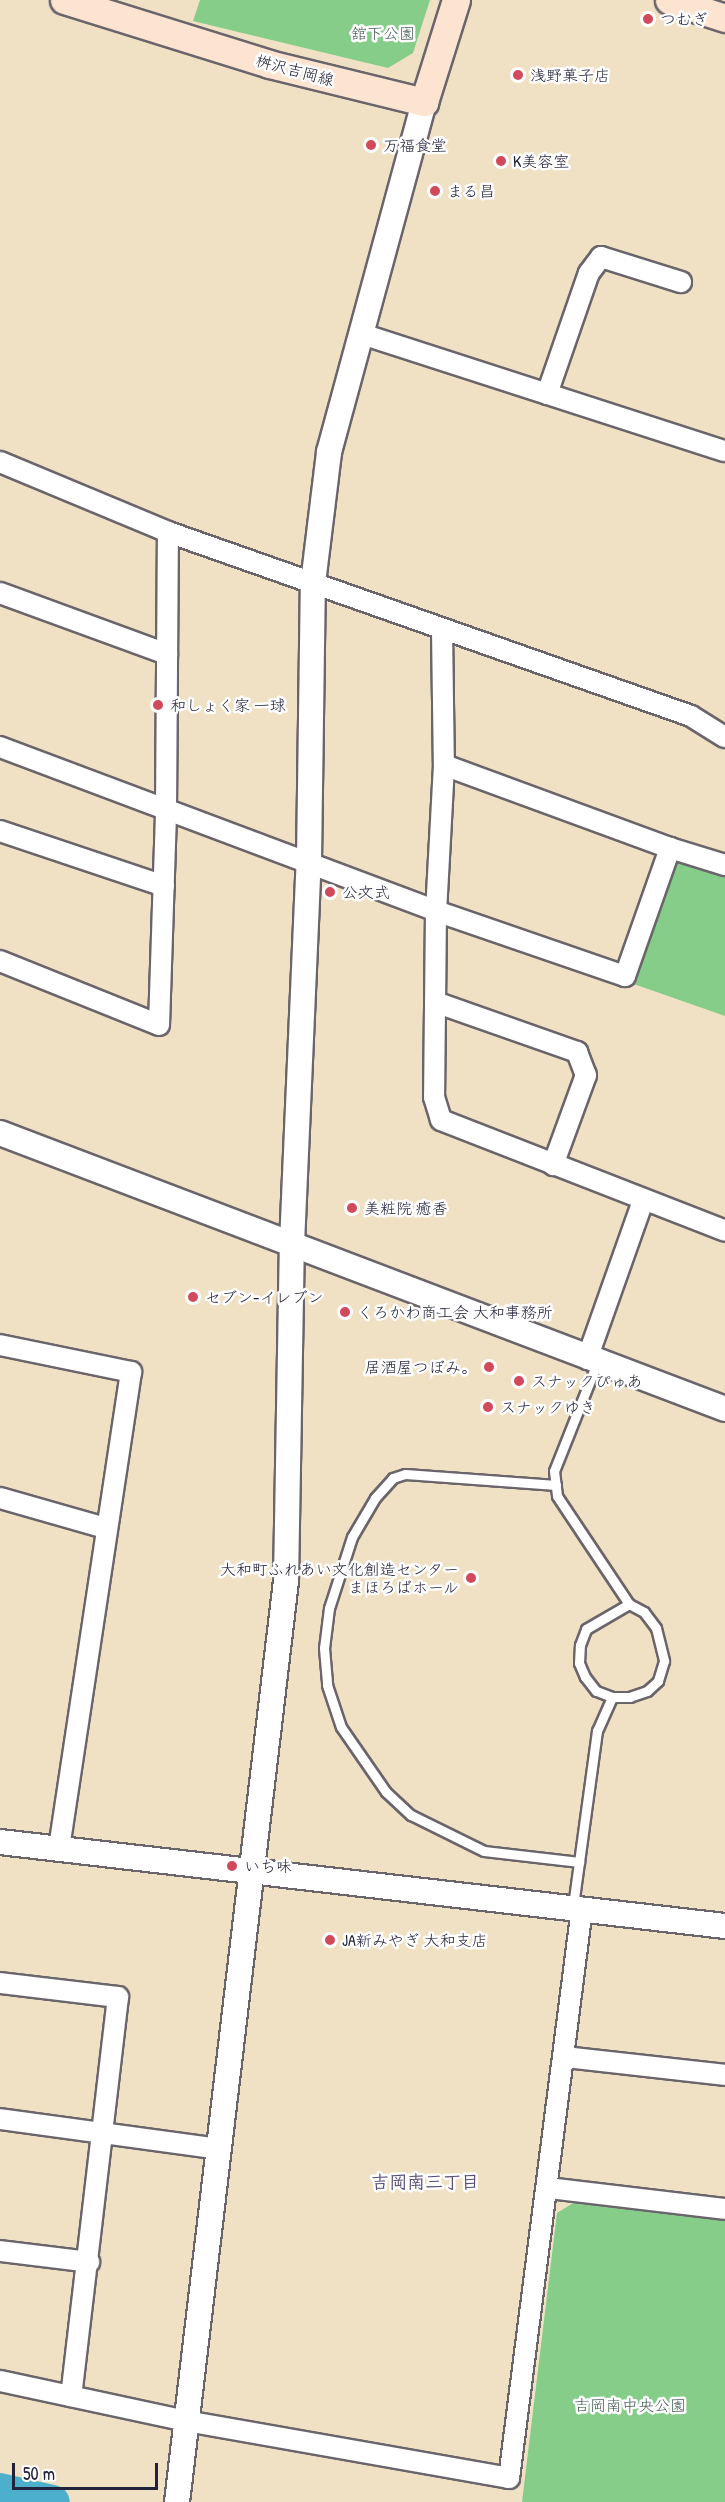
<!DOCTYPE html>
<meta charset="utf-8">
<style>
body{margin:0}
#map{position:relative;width:725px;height:2502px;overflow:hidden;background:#f1e1c4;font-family:"Patrick Hand","Klee One",sans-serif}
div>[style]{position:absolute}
.green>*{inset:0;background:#85cd89}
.river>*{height:34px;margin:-17px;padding:0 17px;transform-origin:17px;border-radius:17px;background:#4cafcb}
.roads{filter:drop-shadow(2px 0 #6a656b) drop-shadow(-2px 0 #6a656b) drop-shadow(0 2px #6a656b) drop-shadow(0 -2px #6a656b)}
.service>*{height:9px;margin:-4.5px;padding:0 4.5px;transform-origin:4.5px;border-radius:4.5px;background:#fff}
.minor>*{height:20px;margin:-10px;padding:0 10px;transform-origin:10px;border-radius:10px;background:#fff}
.tertiary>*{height:24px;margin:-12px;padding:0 12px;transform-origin:12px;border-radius:12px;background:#fff}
.secondary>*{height:27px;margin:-13.5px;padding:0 13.5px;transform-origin:13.5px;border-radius:13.5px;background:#fde4d1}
.dots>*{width:16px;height:16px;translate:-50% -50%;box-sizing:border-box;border:3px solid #fff;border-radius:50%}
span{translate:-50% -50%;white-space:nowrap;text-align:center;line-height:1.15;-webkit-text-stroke:5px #fff;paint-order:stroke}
.poi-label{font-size:16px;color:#22223b}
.left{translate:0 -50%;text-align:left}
.right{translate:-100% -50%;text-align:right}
.park-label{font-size:16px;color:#455e56}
.street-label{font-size:16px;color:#22223b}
.neighbourhood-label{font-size:18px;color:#594d76;font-weight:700}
.scale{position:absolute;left:12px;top:2463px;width:146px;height:27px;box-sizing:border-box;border:3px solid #22223b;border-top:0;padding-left:8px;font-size:18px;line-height:21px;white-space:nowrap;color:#22223b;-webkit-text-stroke:4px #fff;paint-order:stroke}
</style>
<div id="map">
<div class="green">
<div style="clip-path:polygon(200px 0,430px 0,413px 53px,388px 68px,193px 21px)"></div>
<div style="clip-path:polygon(675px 857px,725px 873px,725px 1016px,631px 983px)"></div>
<div style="clip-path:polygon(573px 2203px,725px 2221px,725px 2502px,522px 2502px,557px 2213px)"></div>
</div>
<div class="river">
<div style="left:0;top:2490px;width:54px;rotate:12.8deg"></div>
</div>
<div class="roads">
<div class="service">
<div style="left:597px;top:1363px;width:116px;rotate:111.7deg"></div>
<div style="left:554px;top:1471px;width:25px;rotate:83deg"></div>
<div style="left:557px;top:1496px;width:130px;rotate:56.3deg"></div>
<div style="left:629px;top:1604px;width:17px;rotate:28deg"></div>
<div style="left:644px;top:1612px;width:20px;rotate:53deg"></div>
<div style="left:656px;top:1628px;width:34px;rotate:76deg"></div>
<div style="left:664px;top:1661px;width:21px;rotate:107deg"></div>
<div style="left:658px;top:1681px;width:15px;rotate:138deg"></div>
<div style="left:647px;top:1691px;width:18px;rotate:161deg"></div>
<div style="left:630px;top:1697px;width:18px;rotate:180deg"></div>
<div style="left:612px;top:1697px;width:17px;rotate:-159deg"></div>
<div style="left:596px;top:1691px;width:18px;rotate:-128deg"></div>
<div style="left:585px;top:1677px;width:15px;rotate:-113deg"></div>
<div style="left:579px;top:1663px;width:18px;rotate:-87deg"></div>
<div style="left:580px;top:1645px;width:17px;rotate:-69deg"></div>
<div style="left:586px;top:1629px;width:50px;rotate:-30.2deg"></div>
<div style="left:556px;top:1485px;width:151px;rotate:-175.8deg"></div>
<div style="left:405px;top:1474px;width:13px;rotate:162deg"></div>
<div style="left:393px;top:1478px;width:27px;rotate:132deg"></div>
<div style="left:375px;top:1498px;width:45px;rotate:120.5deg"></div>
<div style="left:352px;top:1537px;width:75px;rotate:107.9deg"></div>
<div style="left:329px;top:1608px;width:40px;rotate:97.1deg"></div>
<div style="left:324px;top:1648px;width:37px;rotate:85deg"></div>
<div style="left:327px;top:1685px;width:44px;rotate:71.6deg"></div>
<div style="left:341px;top:1727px;width:79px;rotate:55.3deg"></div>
<div style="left:386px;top:1792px;width:34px;rotate:43deg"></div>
<div style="left:411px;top:1815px;width:81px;rotate:26.3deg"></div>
<div style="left:484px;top:1851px;width:96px;rotate:6.6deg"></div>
<div style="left:573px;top:1906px;width:177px;rotate:-82.2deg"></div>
<div style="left:597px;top:1731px;width:37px;rotate:-66deg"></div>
</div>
<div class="minor">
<div style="left:362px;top:334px;width:381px;rotate:17.9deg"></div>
<div style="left:547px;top:394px;width:128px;rotate:-70.9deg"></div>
<div style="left:589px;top:273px;width:20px;rotate:-53deg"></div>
<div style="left:601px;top:257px;width:84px;rotate:17.4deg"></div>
<div style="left:0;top:462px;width:182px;rotate:22.6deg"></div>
<div style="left:168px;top:532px;width:554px;rotate:19.38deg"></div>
<div style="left:691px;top:716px;width:40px;rotate:32deg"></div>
<div style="left:0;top:593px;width:178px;rotate:20.1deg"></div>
<div style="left:442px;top:630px;width:135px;rotate:89.2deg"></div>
<div style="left:444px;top:765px;width:146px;rotate:93.1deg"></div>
<div style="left:436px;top:911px;width:186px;rotate:90.6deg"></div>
<div style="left:434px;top:1097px;width:24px;rotate:73deg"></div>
<div style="left:441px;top:1120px;width:305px;rotate:21.3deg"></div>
<div style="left:0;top:747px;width:466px;rotate:20.6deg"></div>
<div style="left:436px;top:911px;width:200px;rotate:19deg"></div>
<div style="left:625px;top:976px;width:136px;rotate:-70.6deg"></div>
<div style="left:670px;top:848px;width:58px;rotate:17.2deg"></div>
<div style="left:444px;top:765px;width:241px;rotate:20.2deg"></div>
<div style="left:0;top:831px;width:173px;rotate:18.5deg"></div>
<div style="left:0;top:961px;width:171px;rotate:21.9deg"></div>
<div style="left:159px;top:1025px;width:214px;rotate:-88.1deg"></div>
<div style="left:166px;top:811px;width:279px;rotate:-89.6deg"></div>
<div style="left:435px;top:1002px;width:151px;rotate:19.4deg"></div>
<div style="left:577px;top:1052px;width:25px;rotate:69deg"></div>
<div style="left:586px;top:1075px;width:96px;rotate:110.1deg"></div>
<div style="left:0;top:1345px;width:134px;rotate:11.6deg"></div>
<div style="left:131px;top:1372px;width:483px;rotate:98.6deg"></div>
<div style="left:587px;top:1359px;width:168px;rotate:-70.5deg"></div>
<div style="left:0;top:1498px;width:109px;rotate:15.9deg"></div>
<div style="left:0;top:1983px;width:119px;rotate:6.8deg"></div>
<div style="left:118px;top:1997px;width:402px;rotate:96.7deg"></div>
<div style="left:565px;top:2057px;width:161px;rotate:6.4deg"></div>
<div style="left:0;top:2119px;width:220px;rotate:7.8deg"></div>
<div style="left:549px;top:2188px;width:177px;rotate:6.8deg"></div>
<div style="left:0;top:2251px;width:90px;rotate:7deg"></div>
<div style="left:0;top:2381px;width:190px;rotate:12.1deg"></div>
<div style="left:186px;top:2421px;width:328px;rotate:10deg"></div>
<div style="left:509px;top:2478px;width:575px;rotate:-82.7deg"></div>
</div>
<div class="tertiary">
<div style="left:0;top:1133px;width:776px;rotate:20.84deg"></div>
<div style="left:0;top:1842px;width:730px;rotate:6.61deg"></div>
<div style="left:177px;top:2502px;width:927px;rotate:-83.25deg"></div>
<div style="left:286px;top:1581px;width:337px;rotate:-89deg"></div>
<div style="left:292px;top:1244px;width:383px;rotate:-87.5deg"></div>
<div style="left:309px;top:861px;width:278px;rotate:-89.2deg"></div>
<div style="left:313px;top:583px;width:132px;rotate:-83deg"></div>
<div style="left:329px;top:452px;width:363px;rotate:-74.8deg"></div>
</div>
<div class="secondary">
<div style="left:64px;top:0;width:215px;rotate:17.3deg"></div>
<div style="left:269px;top:64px;width:160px;rotate:13.8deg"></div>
<div style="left:424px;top:102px;width:107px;rotate:-72.6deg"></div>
<div style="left:669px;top:0;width:59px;rotate:17.8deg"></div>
</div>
</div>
<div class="dots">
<div style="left:648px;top:19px;background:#d1495b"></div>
<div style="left:518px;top:75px;background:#d1495b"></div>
<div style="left:371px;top:145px;background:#d1495b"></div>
<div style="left:501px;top:161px;background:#d1495b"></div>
<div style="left:435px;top:191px;background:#d1495b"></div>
<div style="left:158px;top:705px;background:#d1495b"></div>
<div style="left:330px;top:892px;background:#d1495b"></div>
<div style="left:352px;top:1208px;background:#d1495b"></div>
<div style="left:193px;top:1297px;background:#d1495b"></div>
<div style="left:345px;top:1312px;background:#d1495b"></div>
<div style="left:489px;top:1367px;background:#d1495b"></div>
<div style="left:519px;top:1381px;background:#d1495b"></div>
<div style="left:488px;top:1407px;background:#d1495b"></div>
<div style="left:471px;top:1578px;background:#d1495b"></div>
<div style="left:232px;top:1866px;background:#d1495b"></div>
<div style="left:330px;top:1940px;background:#d1495b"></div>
</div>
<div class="poi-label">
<span class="left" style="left:660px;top:19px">つむぎ</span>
<span class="left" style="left:530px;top:75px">浅野菓子店</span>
<span class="left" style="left:383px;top:145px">万福食堂</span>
<span class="left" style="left:513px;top:161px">K美容室</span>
<span class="left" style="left:447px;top:191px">まる昌</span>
<span class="left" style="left:170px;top:705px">和しょく家 一球</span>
<span class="left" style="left:342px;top:892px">公文式</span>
<span class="left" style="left:364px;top:1208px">美粧院 癒香</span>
<span class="left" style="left:205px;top:1297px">セブン-イレブン</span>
<span class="left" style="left:357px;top:1312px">くろかわ商工会 大和事務所</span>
<span class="right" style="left:477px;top:1367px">居酒屋つぼみ。</span>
<span class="left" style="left:531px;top:1381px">スナックぴゅあ</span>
<span class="left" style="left:500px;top:1407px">スナックゆき</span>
<span class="right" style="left:459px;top:1578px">大和町ふれあい文化創造センター<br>まほろばホール</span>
<span class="left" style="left:244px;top:1866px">いち味</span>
<span class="left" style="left:342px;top:1940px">JA新みやぎ 大和支店</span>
</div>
<div class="park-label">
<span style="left:383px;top:33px">舘下公園</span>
<span style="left:630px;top:2405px">吉岡南中央公園</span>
</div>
<div class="street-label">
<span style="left:295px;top:70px;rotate:15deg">桝沢吉岡線</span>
</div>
<div class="neighbourhood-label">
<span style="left:425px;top:2182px">吉岡南三丁目</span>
</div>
<div class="scale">50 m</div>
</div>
